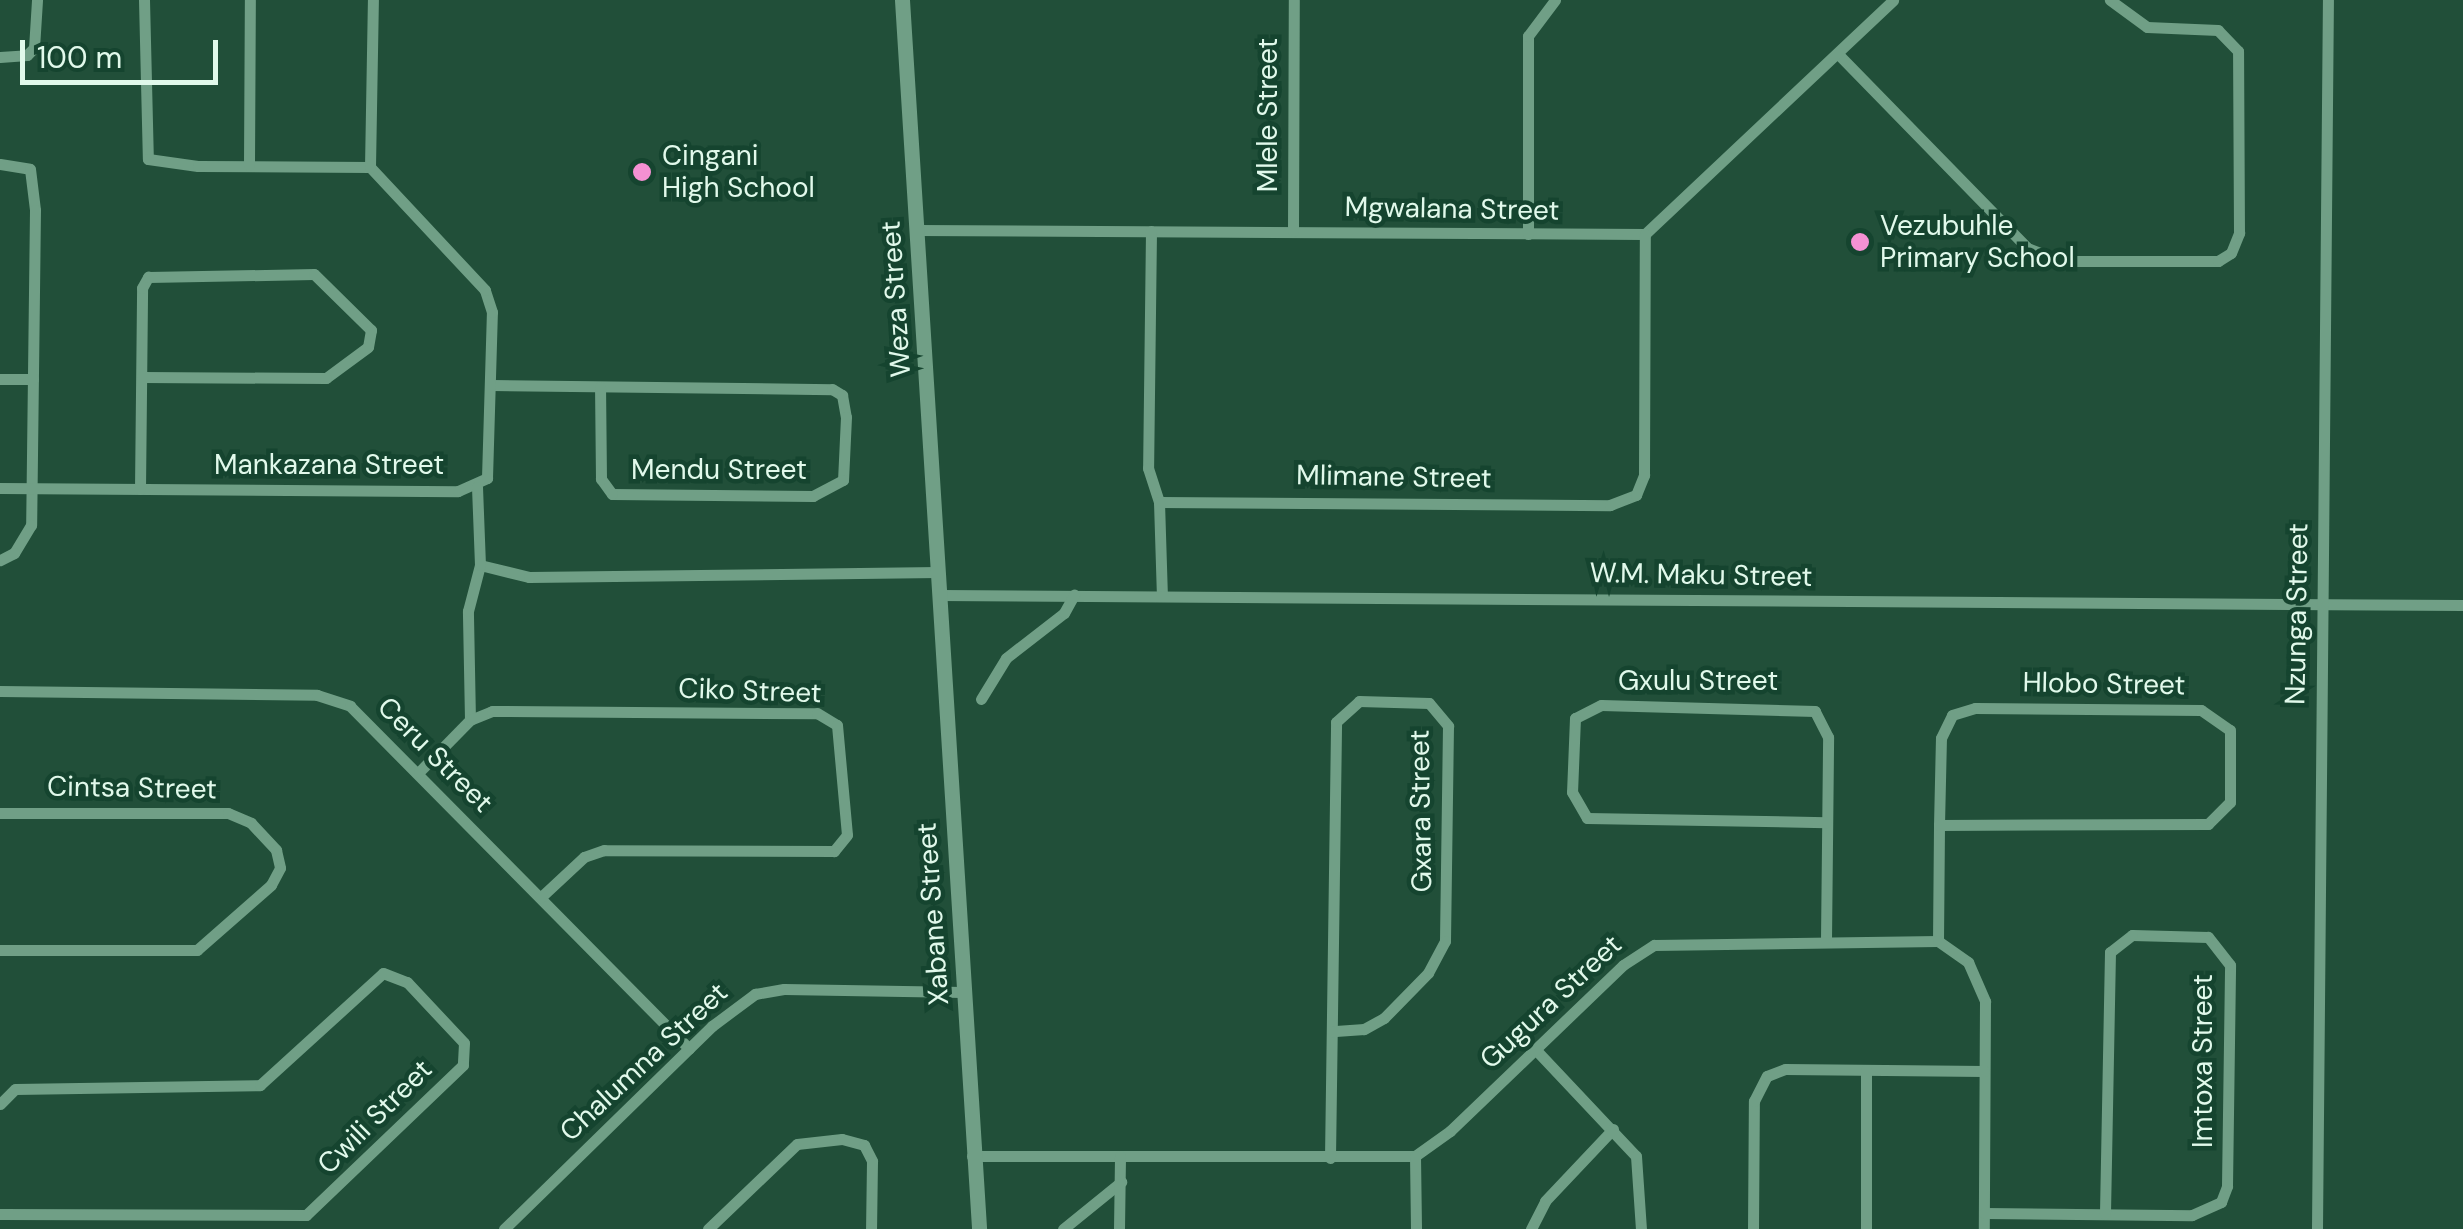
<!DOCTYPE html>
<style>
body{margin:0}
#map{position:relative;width:2463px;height:1229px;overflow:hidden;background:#214f39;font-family:"DM Sans",sans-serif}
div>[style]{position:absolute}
.street>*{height:11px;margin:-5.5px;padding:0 5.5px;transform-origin:5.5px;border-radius:5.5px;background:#709f86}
.secondary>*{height:15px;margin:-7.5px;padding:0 7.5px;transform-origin:7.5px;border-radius:7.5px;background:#709f86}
.dots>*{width:28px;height:28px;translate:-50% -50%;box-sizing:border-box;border:5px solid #15442f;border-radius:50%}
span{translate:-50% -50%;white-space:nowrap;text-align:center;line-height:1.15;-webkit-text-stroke:9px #15442f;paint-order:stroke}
.street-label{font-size:28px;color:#e1f9eb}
.poi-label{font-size:28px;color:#e1f9eb}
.left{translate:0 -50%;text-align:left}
.scale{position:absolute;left:20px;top:40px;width:198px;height:45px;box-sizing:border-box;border:5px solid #e1f9eb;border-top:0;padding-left:12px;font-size:30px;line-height:35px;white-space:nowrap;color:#e1f9eb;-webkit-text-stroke:8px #15442f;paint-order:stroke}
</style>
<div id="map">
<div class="street">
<div style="left:144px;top:0;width:159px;rotate:88.6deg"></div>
<div style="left:148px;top:159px;width:50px;rotate:8deg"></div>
<div style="left:198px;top:166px;width:172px;rotate:0.3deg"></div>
<div style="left:1838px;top:54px;width:271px;rotate:45.7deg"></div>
<div style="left:2027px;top:248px;width:36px;rotate:21deg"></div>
<div style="left:2061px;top:261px;width:157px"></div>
<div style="left:2218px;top:261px;width:15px;rotate:-32deg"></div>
<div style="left:2231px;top:253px;width:22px;rotate:-68deg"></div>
<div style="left:2239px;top:233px;width:182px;rotate:-90.3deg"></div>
<div style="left:2238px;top:51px;width:29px;rotate:-134deg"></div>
<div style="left:2218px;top:30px;width:71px;rotate:-177.6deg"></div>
<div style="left:2147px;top:27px;width:46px;rotate:-143.9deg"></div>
<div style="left:0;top:57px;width:27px;rotate:-4deg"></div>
<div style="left:27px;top:55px;width:10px;rotate:-45deg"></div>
<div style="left:34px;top:48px;width:48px;rotate:-86.4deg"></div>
<div style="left:0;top:164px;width:30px;rotate:9deg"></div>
<div style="left:30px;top:169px;width:41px;rotate:83deg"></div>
<div style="left:35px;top:210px;width:315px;rotate:90.7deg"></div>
<div style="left:31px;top:525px;width:33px;rotate:121deg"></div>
<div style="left:14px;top:553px;width:16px;rotate:153deg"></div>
<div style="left:249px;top:165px;width:165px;rotate:-89.7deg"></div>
<div style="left:917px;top:230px;width:728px;rotate:0.31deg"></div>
<div style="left:1645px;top:234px;width:341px;rotate:-43.3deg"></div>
<div style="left:1151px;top:231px;width:237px;rotate:90.7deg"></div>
<div style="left:1148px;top:468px;width:36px;rotate:72deg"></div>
<div style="left:1159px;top:502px;width:451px;rotate:0.4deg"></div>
<div style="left:1610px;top:505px;width:28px;rotate:-21deg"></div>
<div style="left:1636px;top:495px;width:22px;rotate:-68deg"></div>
<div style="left:1644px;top:475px;width:241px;rotate:-89.8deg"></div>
<div style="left:1293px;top:231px;width:231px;rotate:-89.8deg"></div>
<div style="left:1528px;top:234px;width:198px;rotate:-90deg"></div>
<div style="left:1528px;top:36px;width:45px;rotate:-53.1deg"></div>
<div style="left:0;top:379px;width:33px"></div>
<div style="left:492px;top:385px;width:340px;rotate:0.7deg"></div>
<div style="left:832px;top:389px;width:12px;rotate:31deg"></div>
<div style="left:842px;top:395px;width:22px;rotate:80deg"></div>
<div style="left:846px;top:417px;width:63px;rotate:92.7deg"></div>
<div style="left:843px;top:480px;width:34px;rotate:152deg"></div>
<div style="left:813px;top:496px;width:201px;rotate:-179.4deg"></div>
<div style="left:612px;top:494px;width:19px;rotate:-126deg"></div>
<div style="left:601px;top:479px;width:92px;rotate:-90.6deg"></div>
<div style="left:0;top:488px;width:458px;rotate:0.4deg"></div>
<div style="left:458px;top:491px;width:32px;rotate:-24deg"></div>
<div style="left:487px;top:478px;width:166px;rotate:-88.3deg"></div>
<div style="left:492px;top:312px;width:23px;rotate:-108deg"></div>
<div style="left:485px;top:290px;width:168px;rotate:-133.1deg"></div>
<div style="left:370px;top:167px;width:167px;rotate:-89deg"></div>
<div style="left:140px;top:489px;width:201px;rotate:-89.4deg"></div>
<div style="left:142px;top:288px;width:13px;rotate:-61deg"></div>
<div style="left:148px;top:277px;width:166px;rotate:-1deg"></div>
<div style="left:314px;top:274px;width:80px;rotate:44.5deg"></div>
<div style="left:371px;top:330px;width:17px;rotate:100deg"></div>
<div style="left:368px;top:347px;width:52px;rotate:143.6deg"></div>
<div style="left:326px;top:378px;width:184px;rotate:-179.7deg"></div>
<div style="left:1159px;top:502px;width:93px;rotate:88.2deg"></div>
<div style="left:480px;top:565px;width:50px;rotate:13.8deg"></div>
<div style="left:529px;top:577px;width:409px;rotate:-0.7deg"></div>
<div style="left:939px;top:595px;width:1524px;rotate:0.38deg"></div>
<div style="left:0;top:691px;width:317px;rotate:0.7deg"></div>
<div style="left:317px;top:695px;width:35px;rotate:18deg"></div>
<div style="left:350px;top:706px;width:482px;rotate:45.3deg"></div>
<div style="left:981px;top:699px;width:48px;rotate:-58.6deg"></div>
<div style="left:1006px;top:658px;width:73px;rotate:-37.8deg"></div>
<div style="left:1064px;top:613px;width:21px;rotate:-61deg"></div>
<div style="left:470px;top:720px;width:109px;rotate:-91.1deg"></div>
<div style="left:468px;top:611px;width:48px;rotate:-75.4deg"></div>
<div style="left:480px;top:565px;width:78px;rotate:-92.2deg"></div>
<div style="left:419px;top:772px;width:73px;rotate:-45.6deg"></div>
<div style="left:470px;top:720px;width:24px;rotate:-22deg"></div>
<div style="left:492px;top:711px;width:325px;rotate:0.4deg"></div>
<div style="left:817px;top:713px;width:23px;rotate:31deg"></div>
<div style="left:837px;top:725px;width:110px;rotate:84.8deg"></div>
<div style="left:847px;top:835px;width:21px;rotate:129deg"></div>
<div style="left:834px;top:851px;width:230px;rotate:-179.8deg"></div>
<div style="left:604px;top:850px;width:21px;rotate:161deg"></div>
<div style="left:584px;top:857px;width:59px;rotate:137.1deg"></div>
<div style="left:0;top:813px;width:228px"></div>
<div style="left:228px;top:813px;width:25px;rotate:23deg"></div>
<div style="left:251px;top:823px;width:37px;rotate:47deg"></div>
<div style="left:276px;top:850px;width:18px;rotate:77deg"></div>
<div style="left:280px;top:868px;width:19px;rotate:118deg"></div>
<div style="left:271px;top:885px;width:98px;rotate:138.7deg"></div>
<div style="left:197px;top:950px;width:197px;rotate:180deg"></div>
<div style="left:1826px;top:940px;width:203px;rotate:-89.4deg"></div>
<div style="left:1828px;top:737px;width:29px;rotate:-117deg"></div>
<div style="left:1815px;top:711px;width:214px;rotate:-178.4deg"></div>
<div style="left:1601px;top:705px;width:29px;rotate:153deg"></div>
<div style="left:1575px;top:718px;width:74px;rotate:92.3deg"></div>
<div style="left:1572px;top:792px;width:30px;rotate:60deg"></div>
<div style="left:1587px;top:818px;width:239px;rotate:1deg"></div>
<div style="left:1938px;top:941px;width:116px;rotate:-89.5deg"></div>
<div style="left:1939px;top:825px;width:87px;rotate:-88.7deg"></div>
<div style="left:1941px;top:738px;width:25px;rotate:-64deg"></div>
<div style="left:1952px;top:715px;width:24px;rotate:-17deg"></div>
<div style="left:1975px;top:708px;width:226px;rotate:0.5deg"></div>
<div style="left:2201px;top:710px;width:35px;rotate:35deg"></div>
<div style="left:2230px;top:730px;width:72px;rotate:90deg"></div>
<div style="left:2230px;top:802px;width:31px;rotate:135deg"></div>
<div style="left:2208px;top:824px;width:269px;rotate:179.8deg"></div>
<div style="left:1535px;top:1049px;width:147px;rotate:46.7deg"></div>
<div style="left:1636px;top:1156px;width:73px;rotate:86.1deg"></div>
<div style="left:0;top:1104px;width:21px;rotate:-45deg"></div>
<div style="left:15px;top:1089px;width:245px;rotate:-0.9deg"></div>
<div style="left:260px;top:1085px;width:166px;rotate:-42.3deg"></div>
<div style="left:383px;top:973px;width:26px;rotate:21deg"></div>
<div style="left:407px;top:982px;width:83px;rotate:46.9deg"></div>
<div style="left:464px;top:1043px;width:22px;rotate:93deg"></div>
<div style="left:463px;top:1065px;width:217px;rotate:136.3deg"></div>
<div style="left:306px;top:1215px;width:306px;rotate:-179.8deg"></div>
<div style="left:972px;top:1156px;width:443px"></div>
<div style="left:1415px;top:1156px;width:43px;rotate:-35.5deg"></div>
<div style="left:1450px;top:1131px;width:240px;rotate:-43.8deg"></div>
<div style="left:1623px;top:965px;width:37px;rotate:-33deg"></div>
<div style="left:1654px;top:945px;width:284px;rotate:-0.8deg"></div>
<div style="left:1938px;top:941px;width:37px;rotate:35deg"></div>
<div style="left:1968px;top:962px;width:43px;rotate:66.4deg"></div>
<div style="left:1985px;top:1001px;width:228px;rotate:90.3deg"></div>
<div style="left:1415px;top:1156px;width:73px;rotate:89.2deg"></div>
<div style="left:1330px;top:1158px;width:436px;rotate:-89.2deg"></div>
<div style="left:1336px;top:722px;width:31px;rotate:-42deg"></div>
<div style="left:1359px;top:701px;width:70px;rotate:1.6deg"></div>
<div style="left:1429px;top:703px;width:30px;rotate:50deg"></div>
<div style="left:1448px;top:726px;width:215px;rotate:90.8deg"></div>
<div style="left:1445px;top:941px;width:36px;rotate:118deg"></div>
<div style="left:1428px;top:973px;width:63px;rotate:134.4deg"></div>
<div style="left:1384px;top:1018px;width:23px;rotate:151deg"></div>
<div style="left:1364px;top:1029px;width:32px;rotate:176deg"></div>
<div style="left:1984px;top:1213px;width:208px;rotate:0.6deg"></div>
<div style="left:2192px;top:1215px;width:32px;rotate:-24deg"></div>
<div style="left:2221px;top:1202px;width:17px;rotate:-69deg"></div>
<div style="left:2227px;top:1186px;width:221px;rotate:-89.2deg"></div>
<div style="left:2230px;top:965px;width:36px;rotate:-128deg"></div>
<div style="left:2208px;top:937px;width:76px;rotate:-178.5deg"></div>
<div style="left:2132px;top:935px;width:28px;rotate:142deg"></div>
<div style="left:2110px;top:952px;width:262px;rotate:91.1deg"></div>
<div style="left:504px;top:1229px;width:291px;rotate:-44.3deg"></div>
<div style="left:712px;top:1026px;width:54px;rotate:-36.7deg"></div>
<div style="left:755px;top:994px;width:29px;rotate:-10deg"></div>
<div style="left:784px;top:989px;width:179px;rotate:1deg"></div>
<div style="left:708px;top:1229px;width:123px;rotate:-43.7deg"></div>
<div style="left:797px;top:1144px;width:45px;rotate:-6.3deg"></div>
<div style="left:842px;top:1139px;width:23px;rotate:15deg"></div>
<div style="left:864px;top:1145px;width:18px;rotate:63deg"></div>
<div style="left:872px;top:1161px;width:68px;rotate:90.8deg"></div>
<div style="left:1063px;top:1229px;width:75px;rotate:-39deg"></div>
<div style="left:1119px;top:1229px;width:73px;rotate:-89.2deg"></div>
<div style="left:1531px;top:1229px;width:31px;rotate:-63deg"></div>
<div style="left:1545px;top:1201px;width:99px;rotate:-46.6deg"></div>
<div style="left:1753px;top:1229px;width:128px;rotate:-89.6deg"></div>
<div style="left:1754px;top:1101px;width:28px;rotate:-63deg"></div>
<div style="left:1767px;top:1076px;width:19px;rotate:-21deg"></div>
<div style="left:1785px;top:1069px;width:199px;rotate:0.6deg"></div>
<div style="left:1866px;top:1229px;width:159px;rotate:-90deg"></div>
<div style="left:2317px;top:1229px;width:1229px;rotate:-89.49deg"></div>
</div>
<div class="secondary">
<div style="left:902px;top:0;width:1231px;rotate:86.41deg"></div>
</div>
<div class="dots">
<div style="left:642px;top:172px;background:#f491d3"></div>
<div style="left:1860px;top:242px;background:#f491d3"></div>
</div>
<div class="street-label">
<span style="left:1268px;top:115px;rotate:-90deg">Mlele Street</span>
<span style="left:1452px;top:209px;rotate:1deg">Mgwalana Street</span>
<span style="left:896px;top:299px;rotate:-94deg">Weza Street</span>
<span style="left:329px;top:465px">Mankazana Street</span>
<span style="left:719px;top:470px">Mendu Street</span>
<span style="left:1394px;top:477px;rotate:1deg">Mlimane Street</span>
<span style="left:1701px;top:575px;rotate:1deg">W.M. Maku Street</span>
<span style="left:2297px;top:614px;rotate:-89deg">Nzunga Street</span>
<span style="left:1698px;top:681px">Gxulu Street</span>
<span style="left:2104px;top:684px;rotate:1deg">Hlobo Street</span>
<span style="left:750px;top:691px;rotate:2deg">Ciko Street</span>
<span style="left:435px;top:755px;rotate:45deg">Ceru Street</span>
<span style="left:132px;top:788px;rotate:1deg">Cintsa Street</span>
<span style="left:1421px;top:811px;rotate:-91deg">Gxara Street</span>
<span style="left:933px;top:914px;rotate:-94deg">Xabane Street</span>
<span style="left:1551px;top:1002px;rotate:-43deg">Gugura Street</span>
<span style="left:2203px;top:1061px;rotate:-90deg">Imtoxa Street</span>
<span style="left:644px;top:1062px;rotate:-43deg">Chalumna Street</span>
<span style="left:375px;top:1117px;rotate:-45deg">Cwili Street</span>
</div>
<div class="poi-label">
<span class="left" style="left:662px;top:172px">Cingani<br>High School</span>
<span class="left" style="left:1880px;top:242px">Vezubuhle<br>Primary School</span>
</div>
<div class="scale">100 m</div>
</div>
